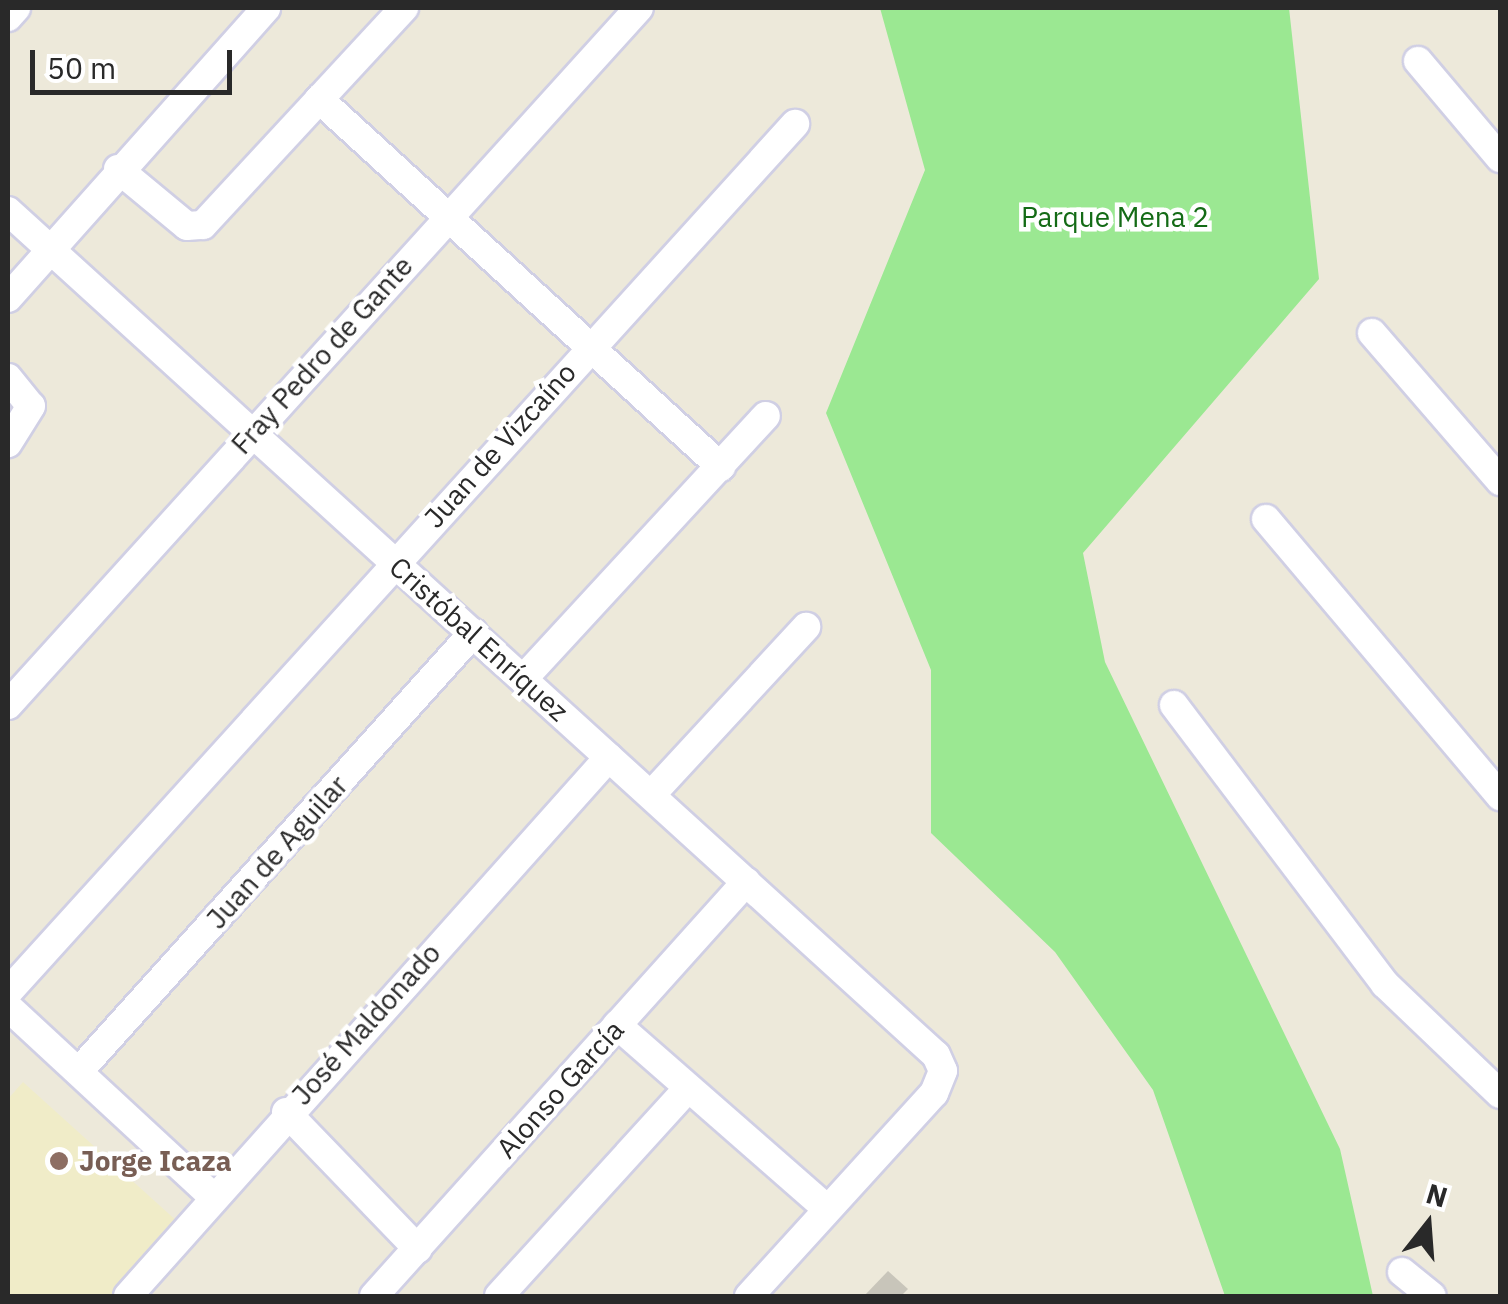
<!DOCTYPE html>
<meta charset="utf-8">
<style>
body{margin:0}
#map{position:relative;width:1508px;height:1304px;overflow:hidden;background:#ede9da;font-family:"IBM Plex Sans",sans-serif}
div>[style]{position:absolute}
.education>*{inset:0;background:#f0ecc8}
.green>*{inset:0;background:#9be892}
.building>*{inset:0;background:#c8c5ba}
.roads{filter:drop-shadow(2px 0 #d0cfe4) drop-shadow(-2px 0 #d0cfe4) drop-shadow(0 2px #d0cfe4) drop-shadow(0 -2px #d0cfe4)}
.minor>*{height:28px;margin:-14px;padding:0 14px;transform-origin:14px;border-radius:14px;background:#fff}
.dots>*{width:28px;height:28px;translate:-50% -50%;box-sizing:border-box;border:5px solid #fff;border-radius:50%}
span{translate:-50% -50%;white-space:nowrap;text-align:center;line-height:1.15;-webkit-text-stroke:9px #fff;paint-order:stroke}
.park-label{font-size:28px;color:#146b16}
.street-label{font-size:28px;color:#292929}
.education-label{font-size:28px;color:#785e54;font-weight:700}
.left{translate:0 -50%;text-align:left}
.frame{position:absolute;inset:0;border:10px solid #292929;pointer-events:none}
.north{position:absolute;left:1378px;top:1174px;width:100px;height:100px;-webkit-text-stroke:8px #fff;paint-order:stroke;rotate:17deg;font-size:28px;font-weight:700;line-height:40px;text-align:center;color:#292929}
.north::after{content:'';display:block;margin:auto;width:35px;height:45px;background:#292929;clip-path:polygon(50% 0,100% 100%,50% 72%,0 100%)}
.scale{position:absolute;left:30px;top:50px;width:202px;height:45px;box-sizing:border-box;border:5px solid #292929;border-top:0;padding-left:12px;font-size:30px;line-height:35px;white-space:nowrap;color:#292929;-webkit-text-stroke:8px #fff;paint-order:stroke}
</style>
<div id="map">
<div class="education">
<div style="clip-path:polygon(23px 1082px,179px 1223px,111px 1296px,8px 1296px,8px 1099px)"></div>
</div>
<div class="green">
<div style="clip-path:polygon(880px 8px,1289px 8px,1319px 279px,1083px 553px,1105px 662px,1340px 1149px,1373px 1296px,1225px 1296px,1153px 1090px,1055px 952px,931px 833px,931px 670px,826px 413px,925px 170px)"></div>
</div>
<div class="building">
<div style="clip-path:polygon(888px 1271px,908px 1289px,901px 1296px,864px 1296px)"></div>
</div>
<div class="roads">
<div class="minor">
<div style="left:8px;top:17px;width:12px;rotate:-48deg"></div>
<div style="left:1418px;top:61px;width:127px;rotate:49.8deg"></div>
<div style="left:319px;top:99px;width:545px;rotate:42.47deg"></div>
<div style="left:118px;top:169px;width:89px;rotate:39.6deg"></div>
<div style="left:187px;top:226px;width:16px;rotate:-4deg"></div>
<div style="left:203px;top:225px;width:296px;rotate:-47.2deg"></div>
<div style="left:8px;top:211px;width:1254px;rotate:42.29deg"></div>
<div style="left:936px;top:1055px;width:17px;rotate:66deg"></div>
<div style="left:943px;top:1071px;width:24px;rotate:112deg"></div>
<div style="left:934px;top:1093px;width:275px;rotate:132.3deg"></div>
<div style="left:8px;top:298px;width:388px;rotate:-48.3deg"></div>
<div style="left:1372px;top:333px;width:196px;rotate:49.1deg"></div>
<div style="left:8px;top:378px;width:36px;rotate:51deg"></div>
<div style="left:31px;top:406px;width:44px;rotate:121.9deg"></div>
<div style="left:1266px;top:519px;width:363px;rotate:49.8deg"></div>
<div style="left:523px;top:679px;width:358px;rotate:-47.3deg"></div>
<div style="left:8px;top:705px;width:940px;rotate:-47.85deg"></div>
<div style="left:1174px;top:705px;width:350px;rotate:52.9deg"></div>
<div style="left:1385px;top:984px;width:159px;rotate:43.7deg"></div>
<div style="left:651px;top:795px;width:229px;rotate:-47.3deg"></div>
<div style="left:8px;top:992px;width:1172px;rotate:-47.8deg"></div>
<div style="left:8px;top:1007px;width:280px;rotate:42.8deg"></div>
<div style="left:617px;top:1025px;width:279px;rotate:41.2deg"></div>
<div style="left:80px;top:1070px;width:588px;rotate:-48.03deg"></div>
<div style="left:286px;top:1112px;width:190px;rotate:46.1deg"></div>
<div style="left:1402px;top:1272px;width:38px;rotate:39deg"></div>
<div style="left:128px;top:1296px;width:722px;rotate:-48.25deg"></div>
<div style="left:374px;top:1296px;width:557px;rotate:-48.06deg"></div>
<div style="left:499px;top:1296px;width:281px;rotate:-47.7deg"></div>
</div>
</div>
<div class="dots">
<div style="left:59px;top:1161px;background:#8d6e63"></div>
</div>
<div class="park-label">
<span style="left:1115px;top:217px">Parque Mena 2</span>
</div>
<div class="street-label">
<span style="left:322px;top:355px;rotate:-48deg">Fray Pedro de Gante</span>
<span style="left:500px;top:445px;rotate:-48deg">Juan de Vizcaíno</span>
<span style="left:479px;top:639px;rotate:42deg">Cristóbal Enríquez</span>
<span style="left:277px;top:852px;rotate:-48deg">Juan de Aguilar</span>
<span style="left:366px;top:1024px;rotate:-48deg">José Maldonado</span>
<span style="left:560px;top:1089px;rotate:-48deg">Alonso García</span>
</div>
<div class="education-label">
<span class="left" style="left:79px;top:1161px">Jorge Icaza</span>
</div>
<div class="frame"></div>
<div class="north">N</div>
<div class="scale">50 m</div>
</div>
